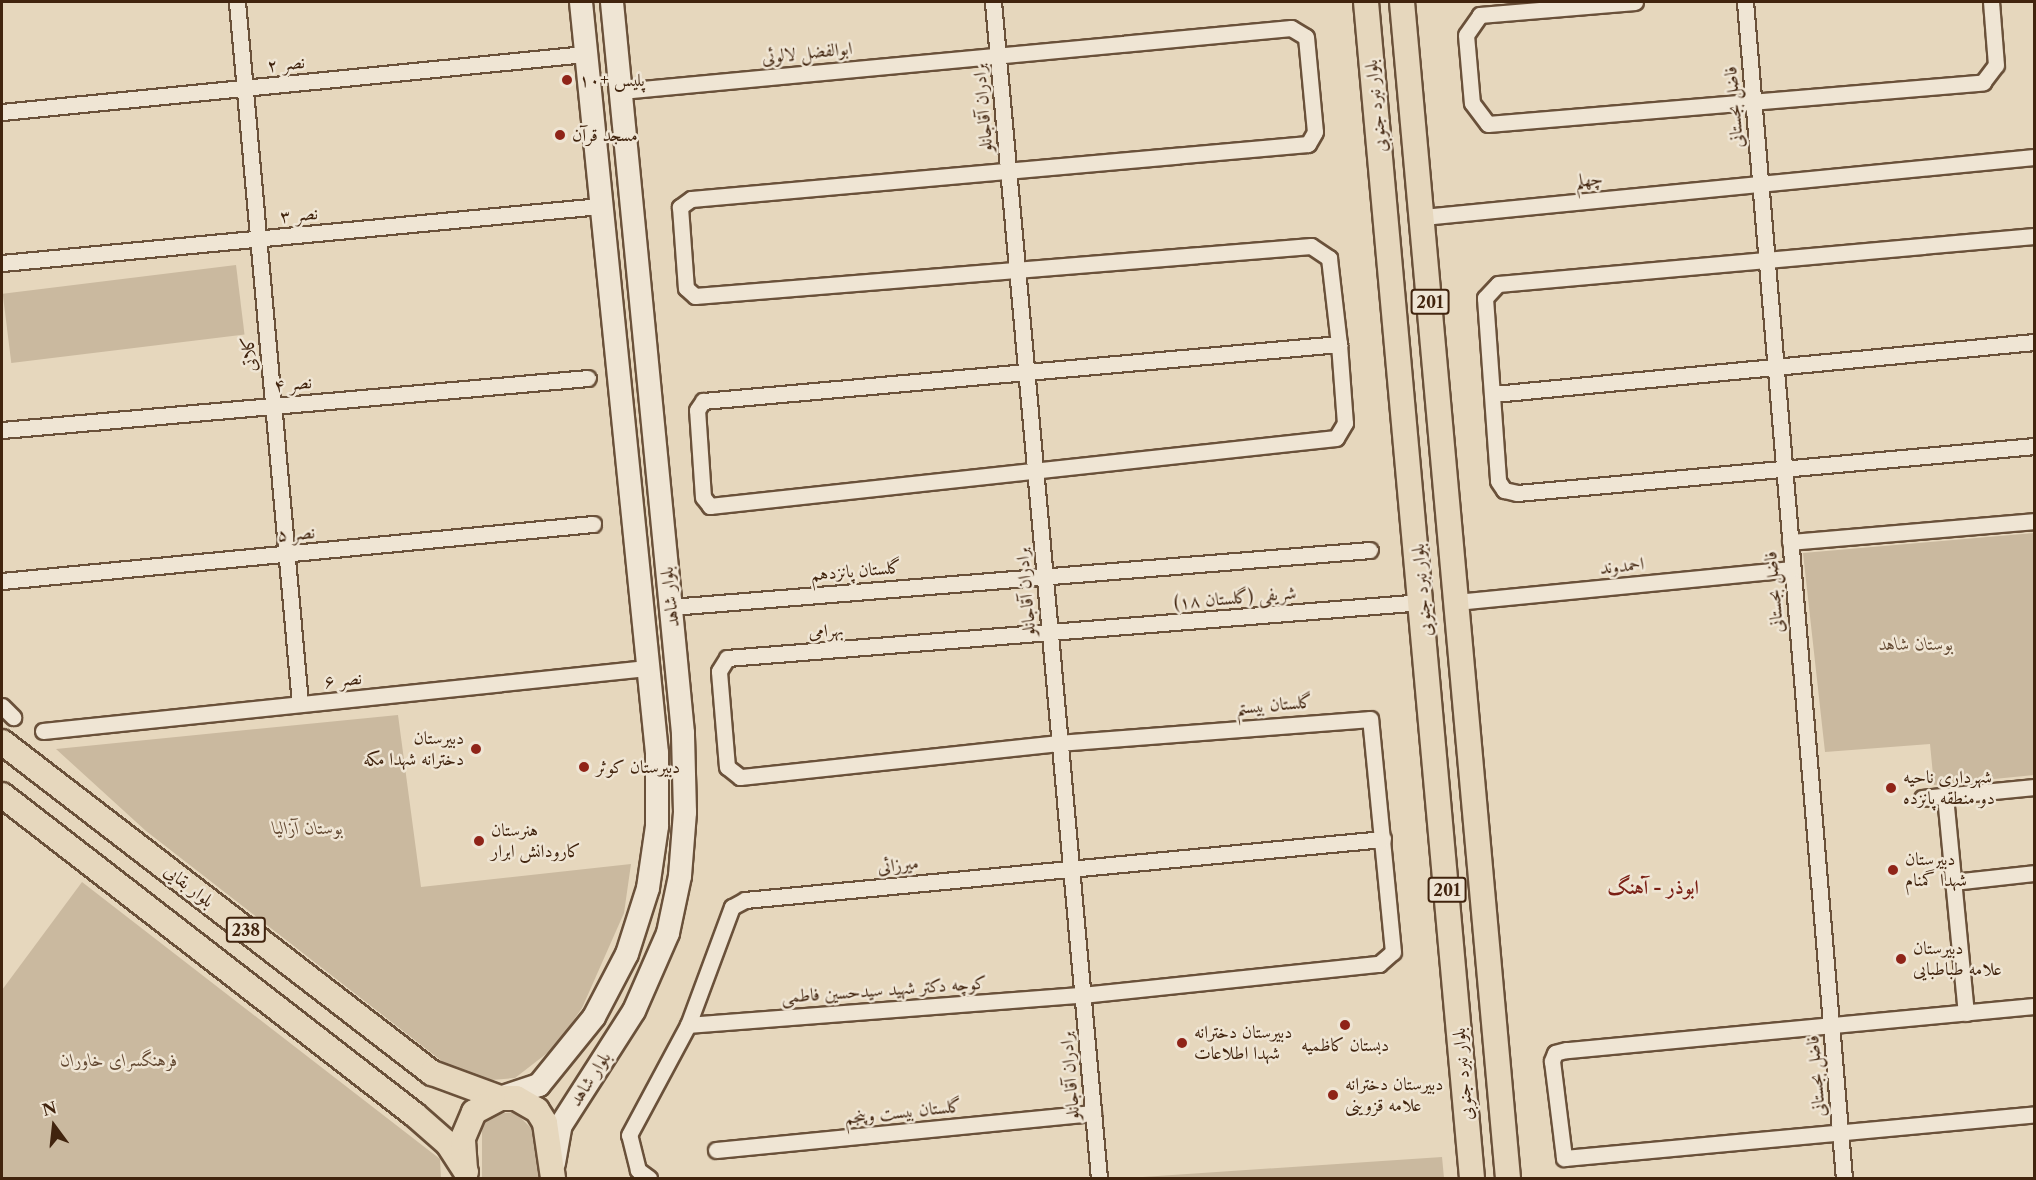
<!DOCTYPE html>
<meta charset="utf-8">
<style>
body{margin:0}
#map{position:relative;width:2036px;height:1180px;overflow:hidden;background:#e6d7bd;font-family:"Libre Caslon Text",Amiri,serif}
div>[style]{position:absolute}
.green>*{inset:0;background:#cab99f;transform-origin:0 0}
.roads{filter:drop-shadow(2px 0 #6a513a) drop-shadow(-2px 0 #6a513a) drop-shadow(0 2px #6a513a) drop-shadow(0 -2px #6a513a)}
.minor>*{height:15px;margin:-7.5px;padding:0 7.5px;transform-origin:7.5px;border-radius:7.5px;background:#efe5d4}
.secondary>*{height:22px;margin:-11px;padding:0 11px;transform-origin:11px;border-radius:11px;background:#efe5d4}
.primary>*{height:24px;margin:-12px;padding:0 12px;transform-origin:12px;border-radius:12px;background:#e6d7bd}
.dots>*{width:16px;height:16px;translate:-50% -50%;box-sizing:border-box;border:3px solid #efe5d4;border-radius:50%}
span{translate:-50% -50%;white-space:nowrap;text-align:center;line-height:1.15;-webkit-text-stroke:5px #efe5d4;paint-order:stroke}
.shield-label span{padding:2px 4px;background:#efe5d4;border:2px solid;border-radius:4px;-webkit-text-stroke-width:0}
.shield-label{font-size:16px;color:#41240e;font-weight:700}
.street-label{font-size:18px;color:#41240e}
.poi-label{font-size:18px;color:#41240e}
.left{translate:0 -50%;text-align:left}
.right{translate:-100% -50%;text-align:right}
.park-label{font-size:18px;color:#634932;font-style:italic}
.neighbourhood-label{font-size:20px;color:#7a1f14;font-weight:700}
.frame{position:absolute;inset:0;border:3px solid #41240e;pointer-events:none}
.north{position:absolute;left:24px;top:1096px;width:60px;height:60px;-webkit-text-stroke:4px #efe5d4;paint-order:stroke;rotate:345deg;font-size:16px;font-weight:700;line-height:24px;text-align:center;color:#41240e}
.north::after{content:'';display:block;margin:auto;width:21px;height:27px;background:#41240e;clip-path:polygon(50% 0,100% 100%,50% 72%,0 100%)}
</style>
<div id="map">
<div class="green">
<div style="left:236px;top:265px;width:70px;height:235px;rotate:83deg"></div>
<div style="clip-path:polygon(2034px 533px,2034px 775px,1934px 785px,1930px 744px,1825px 752px,1803px 553px)"></div>
<div style="clip-path:polygon(398px 715px,421px 887px,631px 864px,624px 913px,582px 1008px,555px 1047px,515px 1078px,491px 1080px,452px 1069px,146px 831px,56px 749px)"></div>
<div style="clip-path:polygon(82px 882px,440px 1159px,441px 1178px,2px 1178px,2px 990px)"></div>
<div style="clip-path:polygon(515px 1112px,533px 1130px,539px 1178px,482px 1178px,482px 1125px,495px 1114px)"></div>
<div style="clip-path:polygon(1442px 1157px,1444px 1178px,1128px 1178px)"></div>
</div>
<div class="roads">
<div class="minor">
<div style="left:237px;top:2px;width:705px;rotate:84.87deg"></div>
<div style="left:993px;top:2px;width:1181px;rotate:84.85deg"></div>
<div style="left:1635px;top:2px;width:156px;rotate:175.2deg"></div>
<div style="left:1480px;top:15px;width:24px;rotate:125deg"></div>
<div style="left:1466px;top:35px;width:68px;rotate:85deg"></div>
<div style="left:1472px;top:103px;width:26px;rotate:53deg"></div>
<div style="left:1488px;top:124px;width:497px;rotate:-4.8deg"></div>
<div style="left:1983px;top:82px;width:21px;rotate:-53deg"></div>
<div style="left:1996px;top:65px;width:63px;rotate:-94.5deg"></div>
<div style="left:1745px;top:2px;width:1180px;rotate:85.19deg"></div>
<div style="left:621px;top:91px;width:673px;rotate:-5.37deg"></div>
<div style="left:1291px;top:28px;width:17px;rotate:31deg"></div>
<div style="left:1306px;top:37px;width:95px;rotate:84.6deg"></div>
<div style="left:1315px;top:132px;width:14px;rotate:120deg"></div>
<div style="left:1308px;top:144px;width:619px;rotate:174.91deg"></div>
<div style="left:691px;top:199px;width:14px;rotate:144deg"></div>
<div style="left:680px;top:207px;width:81px;rotate:85.8deg"></div>
<div style="left:686px;top:288px;width:12px;rotate:42deg"></div>
<div style="left:695px;top:296px;width:618px;rotate:-4.64deg"></div>
<div style="left:1311px;top:246px;width:22px;rotate:34deg"></div>
<div style="left:1329px;top:258px;width:87px;rotate:83.4deg"></div>
<div style="left:1339px;top:344px;width:79px;rotate:85.7deg"></div>
<div style="left:1345px;top:423px;width:17px;rotate:121deg"></div>
<div style="left:1336px;top:438px;width:630px;rotate:173.8deg"></div>
<div style="left:710px;top:506px;width:11px;rotate:-128deg"></div>
<div style="left:703px;top:497px;width:87px;rotate:-93.9deg"></div>
<div style="left:697px;top:410px;width:11px;rotate:-56deg"></div>
<div style="left:703px;top:401px;width:639px;rotate:-5.12deg"></div>
<div style="left:2px;top:112px;width:576px;rotate:-5.68deg"></div>
<div style="left:1423px;top:217px;width:614px;rotate:-5.61deg"></div>
<div style="left:2034px;top:236px;width:538px;rotate:174.88deg"></div>
<div style="left:1498px;top:284px;width:19px;rotate:133deg"></div>
<div style="left:1485px;top:298px;width:183px;rotate:85.9deg"></div>
<div style="left:1498px;top:481px;width:11px;rotate:56deg"></div>
<div style="left:1504px;top:490px;width:13px;rotate:13deg"></div>
<div style="left:1517px;top:493px;width:519px;rotate:-5.19deg"></div>
<div style="left:2px;top:263px;width:602px;rotate:-5.44deg"></div>
<div style="left:1494px;top:394px;width:542px;rotate:-5.5deg"></div>
<div style="left:2px;top:430px;width:588px;rotate:-5.07deg"></div>
<div style="left:1790px;top:542px;width:245px;rotate:-4.9deg"></div>
<div style="left:2px;top:581px;width:594px;rotate:-5.51deg"></div>
<div style="left:1456px;top:602px;width:338px;rotate:-5.6deg"></div>
<div style="left:671px;top:607px;width:701px;rotate:-4.66deg"></div>
<div style="left:2px;top:706px;width:16px;rotate:45deg"></div>
<div style="left:43px;top:731px;width:607px;rotate:-5.95deg"></div>
<div style="left:1945px;top:796px;width:218px;rotate:84.5deg"></div>
<div style="left:1922px;top:798px;width:113px;rotate:-5.6deg"></div>
<div style="left:1953px;top:882px;width:81px;rotate:-6.3deg"></div>
<div style="left:2034px;top:1006px;width:470px;rotate:174.6deg"></div>
<div style="left:1566px;top:1050px;width:11px;rotate:165deg"></div>
<div style="left:1555px;top:1053px;width:9px;rotate:111deg"></div>
<div style="left:1552px;top:1061px;width:98px;rotate:82.9deg"></div>
<div style="left:1564px;top:1158px;width:472px;rotate:-5.3deg"></div>
<div style="left:688px;top:1025px;width:395px;rotate:-4.4deg"></div>
<div style="left:1082px;top:995px;width:299px;rotate:-6deg"></div>
<div style="left:1379px;top:964px;width:18px;rotate:-41deg"></div>
<div style="left:1393px;top:952px;width:234px;rotate:-95.6deg"></div>
<div style="left:1370px;top:719px;width:312px;rotate:175.6deg"></div>
<div style="left:1059px;top:743px;width:321px;rotate:173.9deg"></div>
<div style="left:740px;top:777px;width:16px;rotate:-142deg"></div>
<div style="left:727px;top:767px;width:96px;rotate:-94.8deg"></div>
<div style="left:719px;top:671px;width:15px;rotate:-58deg"></div>
<div style="left:727px;top:658px;width:698px;rotate:-4.6deg"></div>
<div style="left:716px;top:1150px;width:379px;rotate:-5.6deg"></div>
<div style="left:649px;top:1178px;width:14px;rotate:-144deg"></div>
<div style="left:638px;top:1170px;width:36px;rotate:-104deg"></div>
<div style="left:629px;top:1135px;width:125px;rotate:-61.8deg"></div>
<div style="left:688px;top:1025px;width:126px;rotate:-69.6deg"></div>
<div style="left:732px;top:907px;width:15px;rotate:-28deg"></div>
<div style="left:745px;top:900px;width:641px;rotate:-5.46deg"></div>
</div>
<div class="secondary">
<div style="left:500px;top:1098px;width:41px;rotate:-18.4deg"></div>
<div style="left:539px;top:1085px;width:87px;rotate:-51deg"></div>
<div style="left:594px;top:1017px;width:71px;rotate:-62.4deg"></div>
<div style="left:627px;top:954px;width:69px;rotate:-72.3deg"></div>
<div style="left:648px;top:888px;width:63px;rotate:-81.7deg"></div>
<div style="left:657px;top:826px;width:73px;rotate:-90deg"></div>
<div style="left:657px;top:753px;width:755px;rotate:-95.78deg"></div>
<div style="left:554px;top:1163px;width:39px;rotate:-80deg"></div>
<div style="left:561px;top:1125px;width:135px;rotate:-57.4deg"></div>
<div style="left:634px;top:1011px;width:85px;rotate:-66.4deg"></div>
<div style="left:668px;top:933px;width:58px;rotate:-78.1deg"></div>
<div style="left:680px;top:876px;width:64px;rotate:-85.5deg"></div>
<div style="left:685px;top:812px;width:79px;rotate:-91.5deg"></div>
<div style="left:683px;top:733px;width:734px;rotate:-95.55deg"></div>
</div>
<div class="primary">
<div style="left:1366px;top:2px;width:1181px;rotate:84.85deg"></div>
<div style="left:1402px;top:2px;width:1181px;rotate:84.85deg"></div>
<div style="left:2px;top:742px;width:543px;rotate:37.59deg"></div>
<div style="left:432px;top:1073px;width:72px;rotate:20.2deg"></div>
<div style="left:2px;top:795px;width:522px;rotate:37.77deg"></div>
<div style="left:415px;top:1115px;width:44px;rotate:41.3deg"></div>
<div style="left:448px;top:1144px;width:33px;rotate:57deg"></div>
<div style="left:465px;top:1169px;width:31px;rotate:-94deg"></div>
<div style="left:463px;top:1138px;width:28px;rotate:-67deg"></div>
<div style="left:474px;top:1112px;width:30px;rotate:-28deg"></div>
<div style="left:500px;top:1098px;width:16px"></div>
<div style="left:516px;top:1098px;width:24px;rotate:30deg"></div>
<div style="left:537px;top:1110px;width:15px;rotate:58deg"></div>
<div style="left:545px;top:1123px;width:56px;rotate:81.7deg"></div>
</div>
</div>
<div class="dots">
<div style="left:567px;top:80px;background:#8f2418"></div>
<div style="left:560px;top:135px;background:#8f2418"></div>
<div style="left:476px;top:749px;background:#8f2418"></div>
<div style="left:584px;top:767px;background:#8f2418"></div>
<div style="left:1891px;top:788px;background:#8f2418"></div>
<div style="left:479px;top:841px;background:#8f2418"></div>
<div style="left:1893px;top:870px;background:#8f2418"></div>
<div style="left:1901px;top:959px;background:#8f2418"></div>
<div style="left:1345px;top:1025px;background:#8f2418"></div>
<div style="left:1182px;top:1043px;background:#8f2418"></div>
<div style="left:1333px;top:1095px;background:#8f2418"></div>
</div>
<div class="shield-label">
<span style="left:1430px;top:302px">201</span>
<span style="left:1447px;top:890px">201</span>
<span style="left:246px;top:930px">238</span>
</div>
<div class="street-label">
<span style="left:807px;top:53px;rotate:-6deg">ابوالفضل لالوئی</span>
<span style="left:286px;top:64px;rotate:-6deg">نصر ۲</span>
<span style="left:1376px;top:106px;rotate:-96deg">بلوار نبرد جنوبی</span>
<span style="left:1734px;top:107px;rotate:-95deg">فاضل بجستانی</span>
<span style="left:983px;top:108px;rotate:-95deg">برادران آقاجانلو</span>
<span style="left:1589px;top:180px;rotate:-6deg">چهلم</span>
<span style="left:299px;top:215px;rotate:-5deg">نصر ۳</span>
<span style="left:249px;top:354px;rotate:-95deg">کلاتی</span>
<span style="left:293px;top:384px;rotate:-5deg">نصر ۴</span>
<span style="left:296px;top:534px;rotate:-5deg">نصر ۵</span>
<span style="left:1622px;top:566px;rotate:-6deg">احمدوند</span>
<span style="left:856px;top:571px;rotate:-5deg">گلستان پانزدهم</span>
<span style="left:1422px;top:590px;rotate:-95deg">بلوار نبرد جنوبی</span>
<span style="left:1026px;top:592px;rotate:-95deg">برادران آقاجانلو</span>
<span style="left:1774px;top:592px;rotate:-95deg">فاضل بجستانی</span>
<span style="left:670px;top:597px;rotate:-96deg">بلوار شاهد</span>
<span style="left:1235px;top:598px;rotate:-5deg">شریفی (گلستان ۱۸)</span>
<span style="left:826px;top:631px;rotate:-4deg">بهرامی</span>
<span style="left:343px;top:680px;rotate:-6deg">نصر ۶</span>
<span style="left:1274px;top:705px;rotate:-5deg">گلستان بیستم</span>
<span style="left:898px;top:865px;rotate:-6deg">میرزائی</span>
<span style="left:189px;top:886px;rotate:38deg">بلوار بقایی</span>
<span style="left:884px;top:990px;rotate:-4deg">کوچه دکتر شهید سیدحسین فاطمی</span>
<span style="left:1463px;top:1074px;rotate:-95deg">بلوار نبرد جنوبی</span>
<span style="left:1070px;top:1076px;rotate:-95deg">برادران آقاجانلو</span>
<span style="left:1816px;top:1076px;rotate:-95deg">فاضل بجستانی</span>
<span style="left:590px;top:1079px;rotate:-57deg">بلوار شاهد</span>
<span style="left:903px;top:1112px;rotate:-6deg">گلستان بیست وپنجم</span>
</div>
<div class="poi-label">
<span class="left" style="left:579px;top:80px">پلیس +۱۰</span>
<span class="left" style="left:572px;top:135px">مسجد قرآن</span>
<span class="right" style="left:464px;top:749px">دبیرستان<br>دخترانه شهدا مکه</span>
<span class="left" style="left:596px;top:767px">دبیرستان کوثر</span>
<span class="left" style="left:1903px;top:788px">شهرداری ناحیه<br>دو منطقه پانزده</span>
<span class="left" style="left:491px;top:841px">هنرستان<br>کارودانش ابرار</span>
<span class="left" style="left:1905px;top:870px">دبیرستان<br>شهدا گمنام</span>
<span class="left" style="left:1913px;top:959px">دبیرستان<br>علامه طباطبایی</span>
<span class="left" style="left:1194px;top:1043px">دبیرستان دخترانه<br>شهدا اطلاعات</span>
<span style="left:1345px;top:1045px">دبستان کاظمیه</span>
<span class="left" style="left:1345px;top:1095px">دبیرستان دخترانه<br>علامه قزوینی</span>
</div>
<div class="park-label">
<span style="left:1916px;top:644px">بوستان شاهد</span>
<span style="left:308px;top:828px">بوستان آزالیا</span>
<span style="left:119px;top:1060px">فرهنگسرای خاوران</span>
</div>
<div class="neighbourhood-label">
<span style="left:1653px;top:887px">ابوذر - آهنگ</span>
</div>
<div class="frame"></div>
<div class="north">N</div>
</div>
